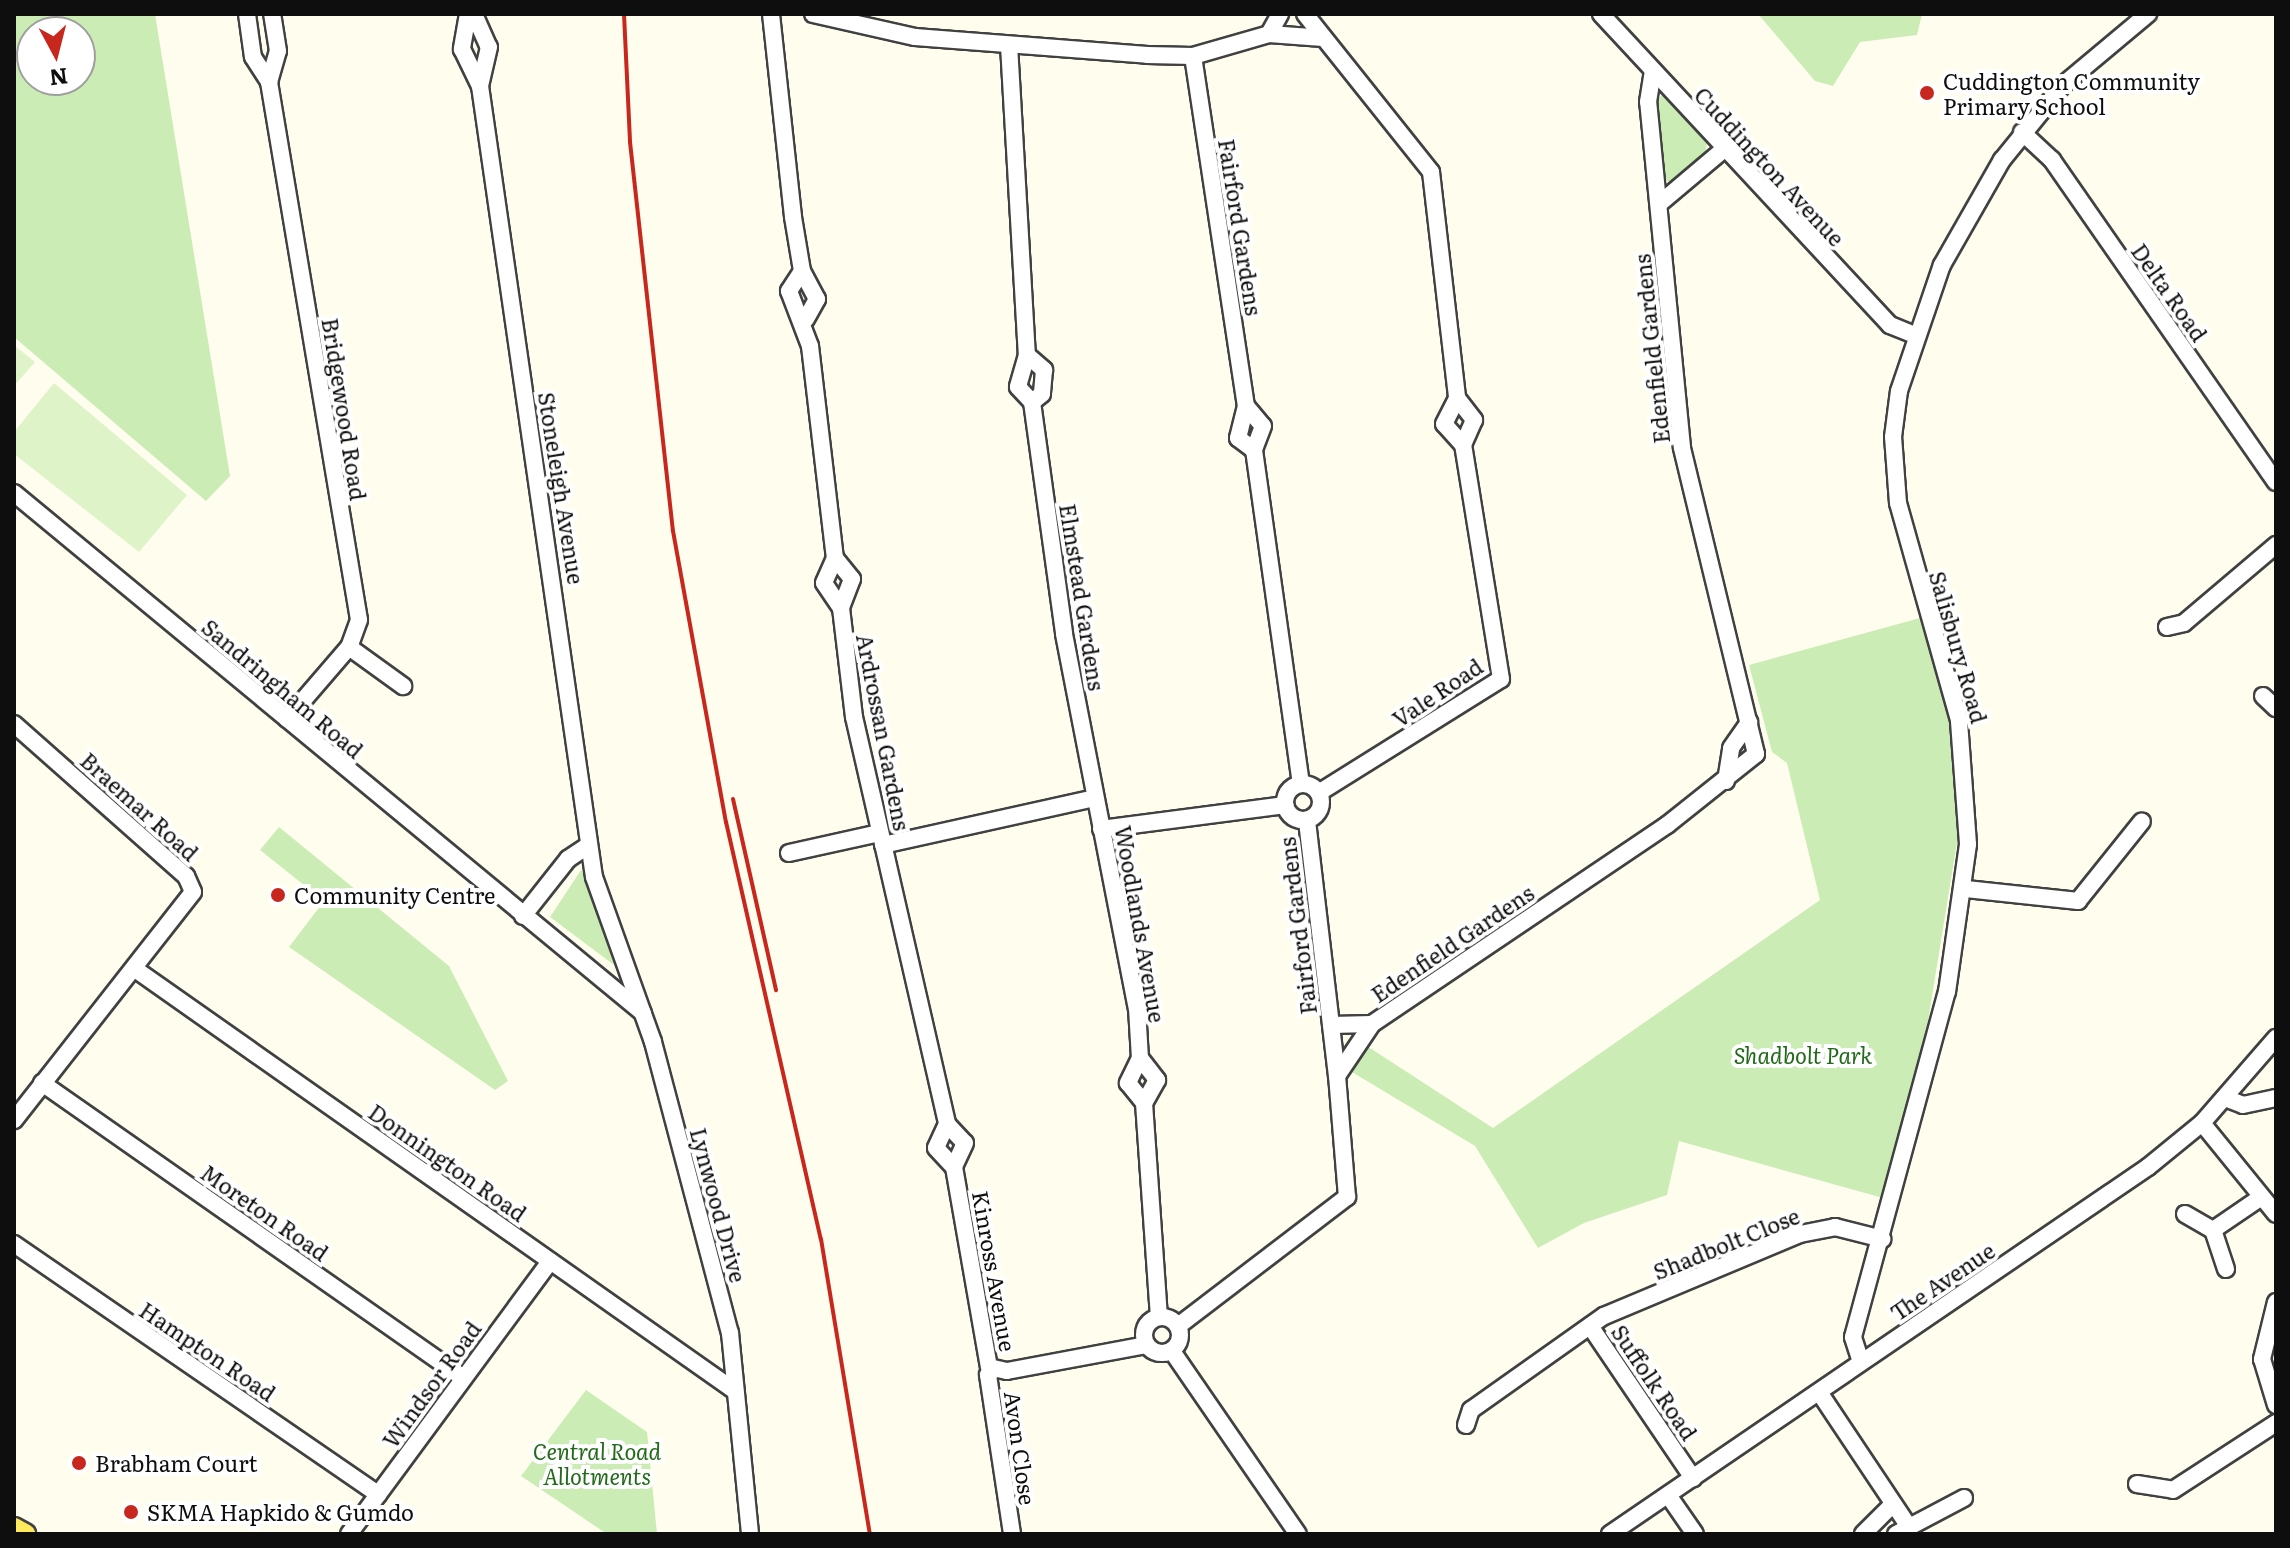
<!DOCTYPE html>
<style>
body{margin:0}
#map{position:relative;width:2290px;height:1548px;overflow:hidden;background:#fffeee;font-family:Literata,serif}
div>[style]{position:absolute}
.green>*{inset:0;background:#ccecb5}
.pitch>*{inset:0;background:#dff3c8}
.roads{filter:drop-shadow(2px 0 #414141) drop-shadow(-2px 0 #414141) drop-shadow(0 2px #414141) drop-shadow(0 -2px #414141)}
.minor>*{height:16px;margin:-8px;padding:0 8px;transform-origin:8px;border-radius:8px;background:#fff}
.minor>.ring{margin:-8px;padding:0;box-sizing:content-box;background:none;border:16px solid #fff;border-radius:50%}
.major>*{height:20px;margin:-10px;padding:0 10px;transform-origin:10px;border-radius:10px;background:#ffe95e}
.rail>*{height:4px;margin:-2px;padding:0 2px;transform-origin:2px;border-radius:2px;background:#c7271d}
.dots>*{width:22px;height:22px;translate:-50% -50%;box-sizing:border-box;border:4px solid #fff;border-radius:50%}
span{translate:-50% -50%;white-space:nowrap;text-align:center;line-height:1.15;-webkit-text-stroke:8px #fff;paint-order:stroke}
.poi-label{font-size:22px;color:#0e0e0e}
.left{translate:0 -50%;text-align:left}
.street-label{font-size:22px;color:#0e0e0e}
.park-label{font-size:22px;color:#226a1a;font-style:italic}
.frame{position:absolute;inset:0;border:16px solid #0e0e0e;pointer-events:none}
.north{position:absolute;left:16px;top:16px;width:80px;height:80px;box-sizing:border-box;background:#fff;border:2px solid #9f9f9f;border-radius:50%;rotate:173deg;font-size:22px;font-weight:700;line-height:32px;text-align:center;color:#0e0e0e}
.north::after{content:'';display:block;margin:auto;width:28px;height:36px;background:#c7271d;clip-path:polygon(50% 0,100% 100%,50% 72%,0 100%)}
</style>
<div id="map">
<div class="green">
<div style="clip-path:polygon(evenodd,14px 14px,155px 14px,230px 476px,206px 501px,14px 337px,14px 14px,80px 32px,80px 80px,32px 80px,32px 32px,80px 32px)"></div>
<div style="clip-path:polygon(1758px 14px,1922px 14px,1917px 35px,1860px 42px,1833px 86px,1815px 81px)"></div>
<div style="clip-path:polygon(1665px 94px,1707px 143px,1705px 155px,1672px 183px,1663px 179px,1655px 99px)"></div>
<div style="clip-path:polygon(1920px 618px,1950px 720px,1958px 836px,1928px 1021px,1883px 1198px,1679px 1141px,1667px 1195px,1584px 1223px,1538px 1248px,1475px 1146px,1352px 1072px,1367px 1046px,1493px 1128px,1820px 900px,1787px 763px,1772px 752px,1749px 665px)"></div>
<div style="clip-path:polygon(279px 827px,449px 966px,508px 1081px,495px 1090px,289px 947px,324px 901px,260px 850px)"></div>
<div style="clip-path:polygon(581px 870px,588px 874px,614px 965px,550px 917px)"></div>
<div style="clip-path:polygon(586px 1390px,647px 1432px,657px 1534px,607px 1534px,521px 1476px)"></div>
</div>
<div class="pitch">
<div style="clip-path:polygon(14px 345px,35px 362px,14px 386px)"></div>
<div style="clip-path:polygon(54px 383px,187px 495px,139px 552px,14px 454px,14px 432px)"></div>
</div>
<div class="roads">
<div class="minor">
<div style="left:247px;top:14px;width:43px;rotate:82.1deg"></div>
<div style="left:253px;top:57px;width:30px;rotate:57deg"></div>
<div style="left:269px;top:82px;width:545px;rotate:80.5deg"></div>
<div style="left:359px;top:620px;width:29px;rotate:110deg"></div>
<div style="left:349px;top:647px;width:95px;rotate:130.7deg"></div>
<div style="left:468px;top:14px;width:36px;rotate:100deg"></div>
<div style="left:462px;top:49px;width:41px;rotate:64.1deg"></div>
<div style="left:480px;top:86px;width:799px;rotate:81.8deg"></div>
<div style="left:594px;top:877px;width:175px;rotate:70.3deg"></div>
<div style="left:653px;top:1042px;width:301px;rotate:75.2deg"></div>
<div style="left:730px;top:1333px;width:202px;rotate:84.3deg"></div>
<div style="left:474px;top:14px;width:36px;rotate:66deg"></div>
<div style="left:489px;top:47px;width:40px;rotate:103deg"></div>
<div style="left:771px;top:14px;width:204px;rotate:83.8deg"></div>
<div style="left:793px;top:217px;width:55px;rotate:80.5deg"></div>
<div style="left:802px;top:271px;width:32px;rotate:62deg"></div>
<div style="left:817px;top:299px;width:23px;rotate:119deg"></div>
<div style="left:813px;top:14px;width:105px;rotate:12.7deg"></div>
<div style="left:915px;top:37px;width:233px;rotate:4.4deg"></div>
<div style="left:1147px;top:55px;width:46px;rotate:1.2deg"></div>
<div style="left:1193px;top:56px;width:79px;rotate:-16.1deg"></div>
<div style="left:1269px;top:34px;width:54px;rotate:4.2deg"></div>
<div style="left:1305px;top:14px;width:202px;rotate:51.4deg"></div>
<div style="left:1431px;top:172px;width:227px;rotate:83.4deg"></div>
<div style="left:1457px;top:398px;width:28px;rotate:52deg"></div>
<div style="left:1474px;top:420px;width:27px;rotate:114deg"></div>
<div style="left:1601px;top:14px;width:425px;rotate:47.1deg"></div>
<div style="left:1890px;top:325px;width:27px;rotate:22deg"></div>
<div style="left:1269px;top:34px;width:23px;rotate:-61deg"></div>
<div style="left:1009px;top:45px;width:311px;rotate:86.7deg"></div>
<div style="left:1027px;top:355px;width:33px;rotate:106deg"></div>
<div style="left:1018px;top:387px;width:21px;rotate:47deg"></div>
<div style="left:1032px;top:402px;width:234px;rotate:82.1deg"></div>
<div style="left:1064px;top:634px;width:381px;rotate:79deg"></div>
<div style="left:1137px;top:1008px;width:50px;rotate:86.6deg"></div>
<div style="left:1140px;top:1058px;width:28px;rotate:116deg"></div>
<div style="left:1128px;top:1083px;width:26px;rotate:51deg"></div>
<div style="left:1144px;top:1103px;width:214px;rotate:86deg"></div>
<div style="left:1193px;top:56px;width:354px;rotate:81.4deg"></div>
<div style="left:1246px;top:406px;width:33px;rotate:104deg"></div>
<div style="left:1238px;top:438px;width:20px;rotate:37deg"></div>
<div style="left:269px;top:82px;width:32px;rotate:-74deg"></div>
<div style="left:278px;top:51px;width:37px;rotate:-99deg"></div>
<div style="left:2022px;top:132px;width:41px;rotate:43deg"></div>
<div style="left:2052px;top:160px;width:392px;rotate:55.2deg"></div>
<div style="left:1659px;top:204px;width:84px;rotate:-40.2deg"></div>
<div style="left:802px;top:271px;width:24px;rotate:123deg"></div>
<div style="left:789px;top:291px;width:59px;rotate:69.1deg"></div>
<div style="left:810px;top:346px;width:213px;rotate:83.3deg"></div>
<div style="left:835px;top:558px;width:27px;rotate:51deg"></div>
<div style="left:852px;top:579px;width:31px;rotate:111deg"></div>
<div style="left:841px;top:608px;width:110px;rotate:83.2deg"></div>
<div style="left:854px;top:717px;width:417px;rotate:77.1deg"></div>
<div style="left:947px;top:1124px;width:26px;rotate:47deg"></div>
<div style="left:965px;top:1143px;width:26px;rotate:115deg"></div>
<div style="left:1027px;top:355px;width:23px;rotate:41deg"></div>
<div style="left:1044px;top:370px;width:24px;rotate:95deg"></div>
<div style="left:1042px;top:394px;width:13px;rotate:141deg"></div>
<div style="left:1246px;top:406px;width:26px;rotate:50deg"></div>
<div style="left:1263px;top:426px;width:26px;rotate:111deg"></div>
<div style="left:1254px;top:450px;width:337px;rotate:82deg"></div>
<div style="left:14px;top:493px;width:816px;rotate:39.58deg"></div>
<div style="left:835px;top:558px;width:27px;rotate:114deg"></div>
<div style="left:824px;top:583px;width:30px;rotate:56deg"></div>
<div style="left:2167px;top:627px;width:17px;rotate:-13deg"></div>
<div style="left:2184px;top:623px;width:121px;rotate:-40.3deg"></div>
<div style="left:349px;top:647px;width:67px;rotate:35.8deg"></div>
<div style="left:2263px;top:696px;width:18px;rotate:43deg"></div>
<div style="left:14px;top:724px;width:230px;rotate:41.5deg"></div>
<div style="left:186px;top:876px;width:17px;rotate:66deg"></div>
<div style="left:193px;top:892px;width:290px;rotate:128.1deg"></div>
<div style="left:1726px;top:781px;width:33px;rotate:-81deg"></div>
<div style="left:1731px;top:748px;width:32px;rotate:-55deg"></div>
<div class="ring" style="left:1285px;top:784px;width:20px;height:20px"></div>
<div style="left:1320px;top:792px;width:213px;rotate:-32deg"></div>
<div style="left:1501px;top:679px;width:237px;rotate:-99.2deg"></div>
<div style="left:1463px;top:445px;width:28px;rotate:-132deg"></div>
<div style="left:1444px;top:424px;width:29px;rotate:-63deg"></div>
<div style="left:1307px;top:821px;width:257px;rotate:83.3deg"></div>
<div style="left:1101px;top:829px;width:186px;rotate:-7.4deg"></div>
<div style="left:883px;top:845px;width:217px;rotate:-12.5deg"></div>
<div style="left:789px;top:853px;width:92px;rotate:-12.5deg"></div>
<div style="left:1966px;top:889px;width:113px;rotate:6.1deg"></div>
<div style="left:2078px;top:901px;width:102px;rotate:-51.3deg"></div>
<div style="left:523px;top:916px;width:73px;rotate:-51.7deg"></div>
<div style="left:568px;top:859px;width:25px;rotate:-34deg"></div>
<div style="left:135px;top:969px;width:734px;rotate:35.12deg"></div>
<div style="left:1331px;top:1025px;width:41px;rotate:-1.4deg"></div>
<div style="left:1140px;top:1058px;width:28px;rotate:52deg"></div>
<div style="left:1157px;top:1080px;width:26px;rotate:119deg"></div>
<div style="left:42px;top:1083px;width:513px;rotate:34.99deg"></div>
<div style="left:2225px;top:1098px;width:19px;rotate:21deg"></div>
<div style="left:2243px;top:1105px;width:34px;rotate:-12deg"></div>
<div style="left:2202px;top:1123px;width:117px;rotate:50.9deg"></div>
<div style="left:947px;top:1124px;width:26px;rotate:115deg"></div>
<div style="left:936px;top:1148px;width:26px;rotate:47deg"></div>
<div style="left:954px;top:1167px;width:203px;rotate:80.1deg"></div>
<div style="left:989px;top:1367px;width:18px;rotate:13deg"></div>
<div style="left:1007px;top:1371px;width:141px;rotate:-10.6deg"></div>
<div style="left:2185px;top:1214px;width:32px;rotate:30deg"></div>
<div style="left:14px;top:1244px;width:442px;rotate:34.5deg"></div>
<div style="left:2226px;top:1269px;width:41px;rotate:-108.4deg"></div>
<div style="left:2213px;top:1230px;width:57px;rotate:-34.2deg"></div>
<div style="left:2276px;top:1302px;width:59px;rotate:103.8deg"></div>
<div style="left:2262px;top:1359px;width:48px;rotate:73.1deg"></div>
<div class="ring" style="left:1144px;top:1317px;width:20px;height:20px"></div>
<div style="left:1178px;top:1326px;width:213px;rotate:-37.4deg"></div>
<div style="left:1347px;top:1197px;width:121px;rotate:-94.7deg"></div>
<div style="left:1337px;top:1076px;width:63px;rotate:-56.1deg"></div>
<div style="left:1372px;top:1024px;width:356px;rotate:-34deg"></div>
<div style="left:1667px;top:825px;width:114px;rotate:-38.6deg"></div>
<div style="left:1756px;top:754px;width:316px;rotate:-103.6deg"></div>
<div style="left:1682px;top:447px;width:347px;rotate:-95.6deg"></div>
<div style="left:1648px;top:102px;width:31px;rotate:-81deg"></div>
<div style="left:1590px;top:1326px;width:184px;rotate:55.9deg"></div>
<div style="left:1172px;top:1351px;width:222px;rotate:55.5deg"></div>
<div style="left:1861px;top:1362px;width:26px;rotate:-108deg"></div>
<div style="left:1853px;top:1337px;width:358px;rotate:-74.8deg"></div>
<div style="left:1947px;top:992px;width:149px;rotate:-81.9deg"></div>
<div style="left:1968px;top:844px;width:124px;rotate:-94.2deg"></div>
<div style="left:1959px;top:720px;width:225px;rotate:-105.7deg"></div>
<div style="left:1898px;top:503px;width:66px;rotate:-94.3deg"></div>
<div style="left:1893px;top:437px;width:46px;rotate:-82.6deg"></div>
<div style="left:1899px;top:391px;width:133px;rotate:-71.2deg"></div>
<div style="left:1942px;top:265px;width:121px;rotate:-60.3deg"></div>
<div style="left:2002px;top:160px;width:97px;rotate:-50.9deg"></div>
<div style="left:2063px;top:85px;width:111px;rotate:-39.9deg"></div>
<div style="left:993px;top:1370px;width:7px;rotate:135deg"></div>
<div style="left:988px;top:1375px;width:161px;rotate:81.4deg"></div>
<div style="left:1819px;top:1392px;width:162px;rotate:56.3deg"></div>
<div style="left:1466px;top:1425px;width:16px;rotate:-72deg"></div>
<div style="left:1471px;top:1410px;width:163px;rotate:-35.3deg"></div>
<div style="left:1604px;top:1316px;width:212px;rotate:-22.7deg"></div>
<div style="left:1800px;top:1234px;width:36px;rotate:-11deg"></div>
<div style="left:1835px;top:1227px;width:49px;rotate:14.3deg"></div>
<div style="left:2137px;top:1484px;width:36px;rotate:9deg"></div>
<div style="left:2173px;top:1490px;width:123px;rotate:-33deg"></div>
<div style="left:1668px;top:1495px;width:47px;rotate:55.3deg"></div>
<div style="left:349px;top:1534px;width:339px;rotate:-53.6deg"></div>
<div style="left:1610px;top:1534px;width:651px;rotate:-34.3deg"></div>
<div style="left:2148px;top:1167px;width:70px;rotate:-39.2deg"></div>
<div style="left:2202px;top:1123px;width:113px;rotate:-49deg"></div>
<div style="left:1863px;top:1534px;width:42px;rotate:-45deg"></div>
<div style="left:1896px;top:1534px;width:77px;rotate:-27.9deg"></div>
</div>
<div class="major">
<div style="left:14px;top:1528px;width:13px;rotate:29deg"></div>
</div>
</div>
<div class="rail">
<div style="left:624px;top:14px;width:128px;rotate:87.3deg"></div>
<div style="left:630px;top:142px;width:391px;rotate:83.7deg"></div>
<div style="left:673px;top:531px;width:296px;rotate:79.7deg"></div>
<div style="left:726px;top:822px;width:428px;rotate:77.2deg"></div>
<div style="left:821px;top:1239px;width:299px;rotate:80.6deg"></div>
<div style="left:733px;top:799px;width:196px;rotate:77.3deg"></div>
</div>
<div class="dots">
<div style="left:1927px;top:93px;background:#c7271d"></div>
<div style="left:278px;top:895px;background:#c7271d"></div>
<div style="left:79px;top:1463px;background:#c7271d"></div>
<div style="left:131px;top:1512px;background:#c7271d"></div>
</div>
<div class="poi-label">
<span class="left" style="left:1943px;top:93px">Cuddington Community<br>Primary School</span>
<span class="left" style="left:294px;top:895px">Community Centre</span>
<span class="left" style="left:95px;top:1463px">Brabham Court</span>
<span class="left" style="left:147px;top:1512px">SKMA Hapkido &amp; Gumdo</span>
</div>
<div class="street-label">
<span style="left:1770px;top:166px;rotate:47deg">Cuddington Avenue</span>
<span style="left:1241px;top:227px;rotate:81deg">Fairford Gardens</span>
<span style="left:2170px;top:292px;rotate:55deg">Delta Road</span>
<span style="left:1651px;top:349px;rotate:-96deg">Edenfield Gardens</span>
<span style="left:345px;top:409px;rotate:81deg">Bridgewood Road</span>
<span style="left:562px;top:488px;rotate:81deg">Stoneleigh Avenue</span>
<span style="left:1083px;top:597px;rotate:81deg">Elmstead Gardens</span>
<span style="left:1959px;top:647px;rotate:74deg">Salisbury Road</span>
<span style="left:283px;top:688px;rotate:40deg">Sandringham Road</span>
<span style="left:1437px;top:692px;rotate:-34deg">Vale Road</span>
<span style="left:884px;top:732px;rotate:79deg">Ardrossan Gardens</span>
<span style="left:140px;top:806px;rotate:42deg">Braemar Road</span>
<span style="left:1141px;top:924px;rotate:80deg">Woodlands Avenue</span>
<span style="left:1297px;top:926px;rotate:-97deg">Fairford Gardens</span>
<span style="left:1452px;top:943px;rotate:-34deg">Edenfield Gardens</span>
<span style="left:448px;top:1162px;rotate:35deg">Donnington Road</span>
<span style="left:719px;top:1205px;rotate:75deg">Lynwood Drive</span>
<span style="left:265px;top:1212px;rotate:35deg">Moreton Road</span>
<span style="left:1726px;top:1243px;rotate:-22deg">Shadbolt Close</span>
<span style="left:995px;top:1271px;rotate:80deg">Kinross Avenue</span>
<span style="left:1942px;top:1281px;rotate:-34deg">The Avenue</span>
<span style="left:208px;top:1351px;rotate:34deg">Hampton Road</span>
<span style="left:1655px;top:1382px;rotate:56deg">Suffolk Road</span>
<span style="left:431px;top:1384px;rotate:-54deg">Windsor Road</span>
<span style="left:1021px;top:1448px;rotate:82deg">Avon Close</span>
</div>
<div class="park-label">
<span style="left:1803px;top:1055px">Shadbolt Park</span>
<span style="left:597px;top:1463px">Central Road<br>Allotments</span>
</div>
<div class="frame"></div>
<div class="north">N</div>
</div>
